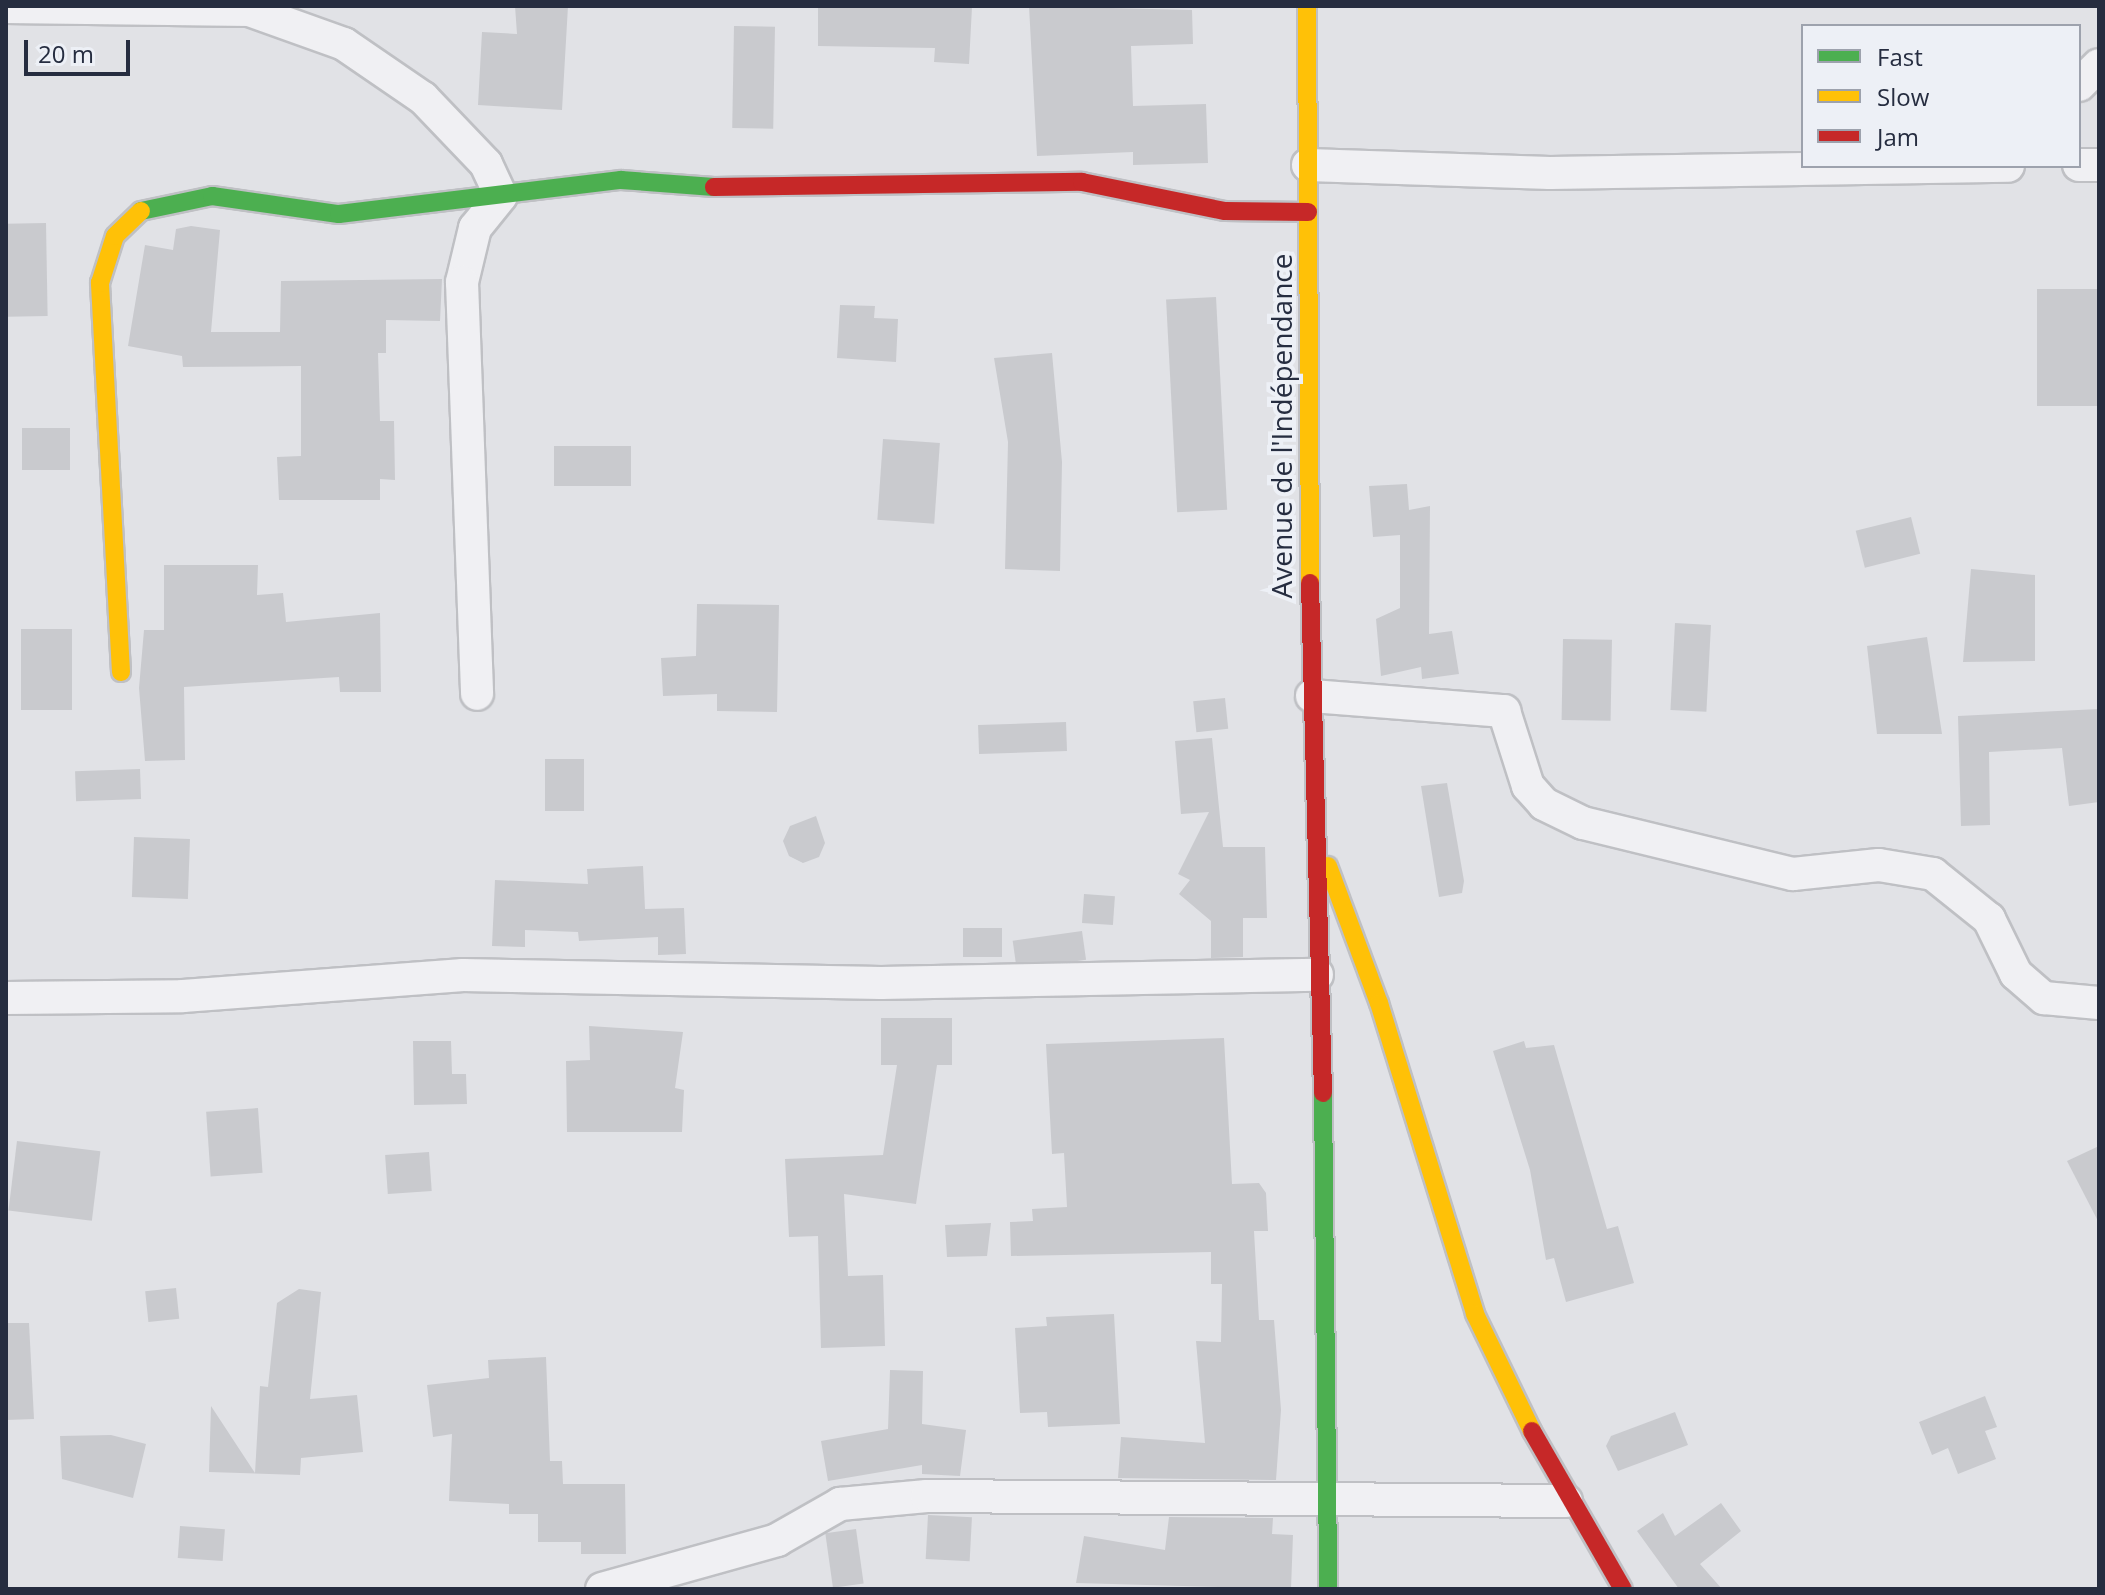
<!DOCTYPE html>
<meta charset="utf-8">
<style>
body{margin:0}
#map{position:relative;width:2105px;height:1595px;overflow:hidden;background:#e1e2e6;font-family:"Open Sans",sans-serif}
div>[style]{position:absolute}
.building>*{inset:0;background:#c9cace;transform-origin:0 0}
.roads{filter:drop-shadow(2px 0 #bfc0c4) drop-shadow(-2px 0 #bfc0c4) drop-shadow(0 2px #bfc0c4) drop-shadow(0 -2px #bfc0c4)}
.street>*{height:32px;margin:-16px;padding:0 16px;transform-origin:16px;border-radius:16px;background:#f0f0f3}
.fast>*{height:18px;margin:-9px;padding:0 9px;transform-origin:9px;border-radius:9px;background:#4caf50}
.slow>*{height:18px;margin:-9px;padding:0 9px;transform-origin:9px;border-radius:9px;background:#ffc107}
.jam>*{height:18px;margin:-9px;padding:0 9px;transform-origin:9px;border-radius:9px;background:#c62828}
span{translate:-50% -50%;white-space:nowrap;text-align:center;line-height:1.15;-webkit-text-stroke:8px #edf0f6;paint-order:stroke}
.street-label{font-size:28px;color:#262d40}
.frame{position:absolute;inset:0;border:8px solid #262d40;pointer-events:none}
.legend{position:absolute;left:1801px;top:24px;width:280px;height:144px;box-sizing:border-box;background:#edf0f6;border:2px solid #9da2ad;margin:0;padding:10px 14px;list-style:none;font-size:24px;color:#262d40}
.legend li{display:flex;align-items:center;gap:16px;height:40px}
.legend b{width:40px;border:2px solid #9da2ad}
.scale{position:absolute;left:24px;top:40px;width:106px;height:36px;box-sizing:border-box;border:4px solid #262d40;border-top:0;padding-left:10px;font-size:24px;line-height:28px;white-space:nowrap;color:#262d40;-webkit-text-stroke:6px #edf0f6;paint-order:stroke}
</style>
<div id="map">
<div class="building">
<div style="clip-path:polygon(515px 6px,568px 6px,562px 110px,478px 105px,482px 32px,517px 34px)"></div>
<div style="clip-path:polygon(818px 6px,972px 7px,969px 64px,934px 62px,935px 48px,818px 46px)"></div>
<div style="clip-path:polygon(1029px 6px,1192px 10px,1193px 44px,1131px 46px,1133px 106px,1206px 104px,1208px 163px,1133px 165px,1133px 152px,1037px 156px)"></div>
<div style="left:734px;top:26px;width:41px;height:102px;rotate:1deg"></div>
<div style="left:46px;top:223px;width:93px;height:40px;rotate:89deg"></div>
<div style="clip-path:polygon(191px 226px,220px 230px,211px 332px,280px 332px,281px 281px,442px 279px,440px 321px,386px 320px,386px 353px,378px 353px,380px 421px,394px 421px,395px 480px,380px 479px,380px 500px,279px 500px,277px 457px,301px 456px,301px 366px,183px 367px,182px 356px,128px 346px,145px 245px,173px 250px,176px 229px)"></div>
<div style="left:2099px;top:289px;width:117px;height:62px;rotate:90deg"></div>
<div style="left:1216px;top:297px;width:213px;height:50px;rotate:87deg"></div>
<div style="clip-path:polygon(840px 305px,875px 306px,874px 318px,898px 319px,896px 362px,837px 358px)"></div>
<div style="clip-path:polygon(1052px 353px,1062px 462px,1060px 571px,1005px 569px,1008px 442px,994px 358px)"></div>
<div style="left:22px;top:428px;width:48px;height:42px"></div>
<div style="left:883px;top:439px;width:57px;height:81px;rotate:4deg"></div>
<div style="left:554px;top:446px;width:77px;height:40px"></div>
<div style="clip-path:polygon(1407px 484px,1409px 510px,1430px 506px,1429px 634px,1452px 631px,1459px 674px,1422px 679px,1421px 667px,1381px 676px,1376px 619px,1400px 608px,1400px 535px,1373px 537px,1369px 486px)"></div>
<div style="left:1911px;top:517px;width:38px;height:57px;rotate:76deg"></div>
<div style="clip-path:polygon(164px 565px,258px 565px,257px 595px,283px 593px,286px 622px,380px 613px,381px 692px,340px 692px,339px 677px,184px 687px,185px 760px,145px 761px,139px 688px,144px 630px,164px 630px)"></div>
<div style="clip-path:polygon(1971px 569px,2035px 575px,2035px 661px,1963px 662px)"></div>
<div style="clip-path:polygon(697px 604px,779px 605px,777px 712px,717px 711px,717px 694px,663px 696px,661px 658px,696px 656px)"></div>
<div style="left:1675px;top:623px;width:36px;height:87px;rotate:3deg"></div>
<div style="left:21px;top:629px;width:51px;height:81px"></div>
<div style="clip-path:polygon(1927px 637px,1942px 734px,1877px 734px,1867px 646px)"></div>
<div style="left:1563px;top:639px;width:49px;height:81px;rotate:1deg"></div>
<div style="left:1225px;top:698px;width:31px;height:32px;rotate:84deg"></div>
<div style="clip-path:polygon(2099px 709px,2099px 802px,2069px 806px,2062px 748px,1989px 752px,1990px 825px,1961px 826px,1958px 716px)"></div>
<div style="left:1066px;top:722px;width:29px;height:88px;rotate:88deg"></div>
<div style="clip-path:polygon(1212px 738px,1223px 847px,1265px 847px,1267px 918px,1243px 918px,1243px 957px,1211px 958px,1211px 921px,1179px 894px,1190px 880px,1178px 874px,1209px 812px,1181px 814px,1175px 741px)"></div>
<div style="left:545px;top:759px;width:39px;height:52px"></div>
<div style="left:140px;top:769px;width:30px;height:65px;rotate:88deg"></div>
<div style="clip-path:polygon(1447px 783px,1464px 881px,1462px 893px,1439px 897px,1421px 786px)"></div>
<div style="clip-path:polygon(816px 816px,825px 843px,819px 857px,803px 863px,789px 856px,783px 841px,790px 826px)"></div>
<div style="left:134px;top:837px;width:56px;height:60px;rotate:2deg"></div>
<div style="clip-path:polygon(643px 866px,645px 909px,684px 908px,686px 954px,658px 955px,658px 937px,579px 941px,578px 932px,525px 930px,525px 947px,492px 946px,495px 880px,588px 884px,587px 869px)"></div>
<div style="left:1084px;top:894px;width:31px;height:29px;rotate:4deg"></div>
<div style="left:1002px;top:928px;width:29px;height:39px;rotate:90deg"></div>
<div style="left:1082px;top:931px;width:29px;height:70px;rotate:82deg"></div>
<div style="clip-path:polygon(881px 1018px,952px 1018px,952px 1065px,937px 1065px,916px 1204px,844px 1194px,848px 1276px,883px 1275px,885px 1346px,821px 1348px,818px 1236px,789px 1237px,785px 1159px,883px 1155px,897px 1065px,881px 1065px)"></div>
<div style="clip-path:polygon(589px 1026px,683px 1032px,675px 1088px,684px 1090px,682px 1132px,567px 1132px,566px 1061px,590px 1060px)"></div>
<div style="clip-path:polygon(1224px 1038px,1232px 1184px,1259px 1183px,1266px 1193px,1268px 1231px,1254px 1231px,1259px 1320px,1274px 1320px,1281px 1410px,1276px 1480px,1118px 1478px,1121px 1437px,1205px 1443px,1196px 1341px,1221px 1342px,1222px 1284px,1211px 1284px,1211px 1252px,1011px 1256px,1010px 1222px,1033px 1221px,1032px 1209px,1067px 1207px,1064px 1153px,1052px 1154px,1046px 1044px)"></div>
<div style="clip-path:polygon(413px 1041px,451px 1041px,452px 1074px,466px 1074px,467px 1104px,414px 1105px)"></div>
<div style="clip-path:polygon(1524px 1041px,1526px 1048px,1554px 1045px,1607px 1229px,1618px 1226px,1634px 1283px,1566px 1302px,1554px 1258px,1546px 1260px,1530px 1170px,1493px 1051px)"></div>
<div style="left:258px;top:1108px;width:65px;height:52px;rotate:86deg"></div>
<div style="left:17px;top:1141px;width:84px;height:70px;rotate:7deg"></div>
<div style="clip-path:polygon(2099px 1146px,2099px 1223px,2067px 1161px)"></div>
<div style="left:429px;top:1152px;width:39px;height:44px;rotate:86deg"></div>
<div style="clip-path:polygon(991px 1223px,987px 1256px,947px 1257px,945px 1225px)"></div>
<div style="left:176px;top:1288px;width:31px;height:31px;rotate:84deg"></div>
<div style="clip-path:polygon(299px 1289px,321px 1292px,310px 1399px,357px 1395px,363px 1452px,301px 1458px,300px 1475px,209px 1472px,211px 1406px,255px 1473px,260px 1386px,268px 1387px,277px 1303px)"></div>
<div style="clip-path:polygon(1114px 1314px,1120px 1424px,1048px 1427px,1047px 1412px,1020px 1413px,1015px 1328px,1047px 1326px,1046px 1317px)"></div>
<div style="clip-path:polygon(6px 1323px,29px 1323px,34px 1419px,6px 1420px)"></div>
<div style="clip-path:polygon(546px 1357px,550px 1461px,562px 1461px,563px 1484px,625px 1484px,626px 1554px,581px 1554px,581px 1542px,538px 1542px,538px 1514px,509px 1514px,509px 1504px,449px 1501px,452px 1434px,433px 1437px,427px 1385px,489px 1378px,488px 1360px)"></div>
<div style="clip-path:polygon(890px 1370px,923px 1371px,922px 1424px,966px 1430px,960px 1476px,922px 1474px,922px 1465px,828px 1481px,821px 1441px,888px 1429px)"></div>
<div style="clip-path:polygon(1985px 1396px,1997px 1427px,1985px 1431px,1996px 1459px,1958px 1474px,1948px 1448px,1932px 1455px,1919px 1422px)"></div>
<div style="clip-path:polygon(1675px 1412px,1688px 1445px,1618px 1471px,1606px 1446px,1611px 1436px)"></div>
<div style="clip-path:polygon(111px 1435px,146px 1444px,133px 1498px,62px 1479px,60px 1436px)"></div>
<div style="clip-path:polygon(1721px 1503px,1741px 1531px,1700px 1564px,1722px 1589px,1679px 1589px,1637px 1531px,1663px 1513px,1675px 1536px)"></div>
<div style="left:928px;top:1515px;width:44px;height:44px;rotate:3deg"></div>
<div style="clip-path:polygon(1169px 1517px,1273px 1518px,1272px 1534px,1293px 1535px,1291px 1589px,1076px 1583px,1084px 1536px,1165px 1550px)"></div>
<div style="left:180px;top:1526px;width:45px;height:32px;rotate:4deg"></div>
<div style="left:856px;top:1529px;width:55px;height:31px;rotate:82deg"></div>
</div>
<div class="roads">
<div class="street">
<div style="left:6px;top:7px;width:243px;rotate:0.7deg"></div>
<div style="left:249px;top:10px;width:101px;rotate:19.7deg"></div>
<div style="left:344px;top:44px;width:96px;rotate:34.4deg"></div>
<div style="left:423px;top:98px;width:91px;rotate:46.3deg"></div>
<div style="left:486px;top:164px;width:35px;rotate:65deg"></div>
<div style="left:501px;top:196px;width:41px;rotate:129.1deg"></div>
<div style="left:475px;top:228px;width:56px;rotate:103.5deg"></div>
<div style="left:462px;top:282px;width:412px;rotate:87.9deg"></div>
<div style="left:2079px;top:85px;width:28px;rotate:-45deg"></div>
<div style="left:1308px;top:165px;width:242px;rotate:1.9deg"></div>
<div style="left:1550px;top:173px;width:458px;rotate:-0.9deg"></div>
<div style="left:2079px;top:165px;width:20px"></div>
<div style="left:1312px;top:696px;width:193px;rotate:4.5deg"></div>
<div style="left:1504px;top:711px;width:79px;rotate:72.3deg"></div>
<div style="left:1528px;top:786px;width:24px;rotate:48deg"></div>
<div style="left:1544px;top:804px;width:43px;rotate:26deg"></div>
<div style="left:1583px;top:823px;width:216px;rotate:13.7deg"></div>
<div style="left:1793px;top:874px;width:86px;rotate:-6deg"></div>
<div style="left:1879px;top:865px;width:55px;rotate:9.5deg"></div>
<div style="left:1933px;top:874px;width:72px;rotate:38.8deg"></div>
<div style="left:1989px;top:919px;width:61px;rotate:63.9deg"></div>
<div style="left:2016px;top:974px;width:37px;rotate:41deg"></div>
<div style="left:2044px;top:998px;width:55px;rotate:5.2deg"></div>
<div style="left:6px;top:998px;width:177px;rotate:-0.6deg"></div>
<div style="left:183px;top:996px;width:281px;rotate:-4.3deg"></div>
<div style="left:463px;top:975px;width:418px;rotate:1.1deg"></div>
<div style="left:881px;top:983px;width:436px;rotate:-1.1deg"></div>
<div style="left:602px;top:1589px;width:182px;rotate:-15.6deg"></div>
<div style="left:777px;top:1540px;width:73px;rotate:-29.7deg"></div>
<div style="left:840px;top:1504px;width:87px;rotate:-5.3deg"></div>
<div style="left:927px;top:1496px;width:639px;rotate:0.45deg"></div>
</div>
<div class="fast">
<div style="left:141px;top:211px;width:73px;rotate:-11.9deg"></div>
<div style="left:212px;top:196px;width:128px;rotate:8.1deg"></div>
<div style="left:339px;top:214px;width:284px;rotate:-6.9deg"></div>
<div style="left:621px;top:180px;width:93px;rotate:4.3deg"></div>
<div style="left:1323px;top:1093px;width:496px;rotate:89.4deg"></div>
</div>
<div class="slow">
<div style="left:1307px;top:6px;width:577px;rotate:89.7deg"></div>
<div style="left:121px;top:672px;width:390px;rotate:-93.1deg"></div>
<div style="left:100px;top:283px;width:49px;rotate:-72.3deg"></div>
<div style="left:115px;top:236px;width:36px;rotate:-44deg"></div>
<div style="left:1328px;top:866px;width:146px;rotate:69.6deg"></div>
<div style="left:1379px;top:1003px;width:325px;rotate:72.8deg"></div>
<div style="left:1475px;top:1314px;width:130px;rotate:64deg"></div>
</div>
<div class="jam">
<div style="left:714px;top:187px;width:368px;rotate:-0.8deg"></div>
<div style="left:1082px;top:182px;width:146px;rotate:11.5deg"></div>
<div style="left:1225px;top:211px;width:83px;rotate:0.7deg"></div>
<div style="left:1310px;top:583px;width:510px;rotate:88.54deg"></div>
<div style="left:1532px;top:1431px;width:182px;rotate:60.1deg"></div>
</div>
</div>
<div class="street-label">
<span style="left:1281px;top:426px;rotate:-90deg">Avenue de l'Indépendance</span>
</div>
<div class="frame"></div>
<ul class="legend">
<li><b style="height:10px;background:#4caf50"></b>Fast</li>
<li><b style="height:10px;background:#ffc107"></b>Slow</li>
<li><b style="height:10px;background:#c62828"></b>Jam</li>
</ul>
<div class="scale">20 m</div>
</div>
